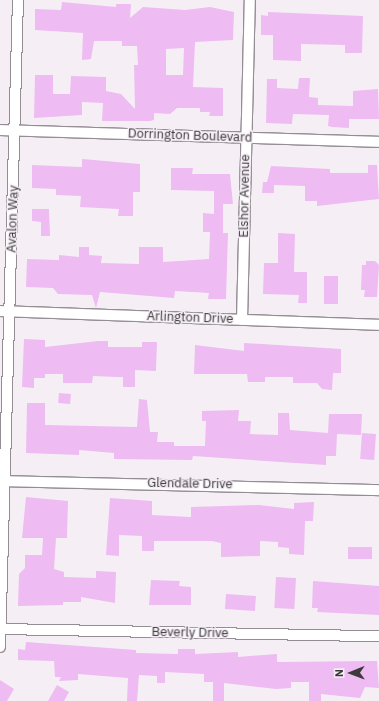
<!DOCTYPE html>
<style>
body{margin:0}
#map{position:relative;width:379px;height:701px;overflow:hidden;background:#f5eff5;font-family:"IBM Plex Sans",sans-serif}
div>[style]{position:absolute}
.building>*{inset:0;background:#eebbf2;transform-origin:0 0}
.roads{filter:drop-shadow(1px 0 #948e94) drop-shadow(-1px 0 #948e94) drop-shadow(0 1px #948e94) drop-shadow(0 -1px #948e94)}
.street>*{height:10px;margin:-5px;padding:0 5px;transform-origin:5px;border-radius:5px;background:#fff}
span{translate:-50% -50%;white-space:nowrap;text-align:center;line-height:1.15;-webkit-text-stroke:3px #f5eff5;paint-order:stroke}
.street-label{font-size:13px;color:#3c393c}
.north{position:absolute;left:331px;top:653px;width:40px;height:40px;-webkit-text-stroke:3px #f5eff5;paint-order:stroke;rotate:269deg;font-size:11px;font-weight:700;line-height:16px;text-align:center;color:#3c393c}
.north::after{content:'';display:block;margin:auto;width:14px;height:18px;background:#3c393c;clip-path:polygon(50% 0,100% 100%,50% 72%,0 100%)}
</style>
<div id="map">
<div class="building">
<div style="clip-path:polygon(evenodd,62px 2px,116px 7px,116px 4px,131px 4px,130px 18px,143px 7px,185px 10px,210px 7px,234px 12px,233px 40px,195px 42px,193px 87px,223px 88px,223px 116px,209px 116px,210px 112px,200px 112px,200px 108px,177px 108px,170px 114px,154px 113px,154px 120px,150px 121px,102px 121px,103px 103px,82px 102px,82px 115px,34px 118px,35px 75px,53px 75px,53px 94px,70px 94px,71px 76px,106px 77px,106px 91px,121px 94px,135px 109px,134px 65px,138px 65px,137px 46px,122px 46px,122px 41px,94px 41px,91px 59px,82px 60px,83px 33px,35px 30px,35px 9px,61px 10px,62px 2px,184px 48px,183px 75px,166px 75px,166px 49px,184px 48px)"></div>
<div style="clip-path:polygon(268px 12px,363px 16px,362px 53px,345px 53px,345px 45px,301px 44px,301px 61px,273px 60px,273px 35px,261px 35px,261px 15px,268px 16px)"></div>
<div style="clip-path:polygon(299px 78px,310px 78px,309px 97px,318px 98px,318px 105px,353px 106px,353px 91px,378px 89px,379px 119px,349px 119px,349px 128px,332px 127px,328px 126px,329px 115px,293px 114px,292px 124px,266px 123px,267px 79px,277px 79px,277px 88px,298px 89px)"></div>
<div style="clip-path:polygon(82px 159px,140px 164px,140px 192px,133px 192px,133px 216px,118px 216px,119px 209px,80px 207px,81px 196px,56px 195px,56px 189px,32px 188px,32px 165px,82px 167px)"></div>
<div style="clip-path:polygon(368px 165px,377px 165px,379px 199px,317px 206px,317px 201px,305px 201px,305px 186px,274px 185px,274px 193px,262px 193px,263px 182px,267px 182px,271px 166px,330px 169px,330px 173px,368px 173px)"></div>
<div style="clip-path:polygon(171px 168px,193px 168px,192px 174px,230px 174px,233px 204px,223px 204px,223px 233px,228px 233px,226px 299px,208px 299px,209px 293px,175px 291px,174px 298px,100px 292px,96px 308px,92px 295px,58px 294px,53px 288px,26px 287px,27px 259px,59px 260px,59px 255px,79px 257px,79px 247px,89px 247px,89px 255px,102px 256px,101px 263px,139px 264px,139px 247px,163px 247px,163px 262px,209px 259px,210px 232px,203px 232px,203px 213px,214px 214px,214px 191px,171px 190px)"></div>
<div style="clip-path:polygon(32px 209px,49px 209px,50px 236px,41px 236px,41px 222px,32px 221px)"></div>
<div style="clip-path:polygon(278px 233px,295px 234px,294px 272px,307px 272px,307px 303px,298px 303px,299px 295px,263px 294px,264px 263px,278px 263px)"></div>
<div style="clip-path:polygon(366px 261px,375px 261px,379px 265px,377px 297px,364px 297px,365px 290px,361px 290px,362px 265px,366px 265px)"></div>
<div style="left:324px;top:276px;width:14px;height:28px"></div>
<div style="clip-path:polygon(24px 339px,45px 340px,45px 347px,98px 341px,108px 341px,108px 347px,142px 347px,142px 342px,157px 342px,156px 371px,135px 370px,135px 387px,123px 387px,123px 377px,117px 377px,93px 376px,92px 383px,63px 383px,63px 374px,45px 374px,45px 378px,34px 378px,34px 388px,22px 387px)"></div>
<div style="clip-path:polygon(244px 343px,341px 349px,341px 373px,333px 373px,332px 390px,322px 389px,317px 383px,293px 383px,293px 377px,265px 377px,265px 382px,248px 382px,247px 374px,194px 374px,195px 345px,244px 351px)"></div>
<div style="left:59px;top:393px;width:12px;height:10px;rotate:5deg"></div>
<div style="clip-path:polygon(139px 399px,147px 400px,150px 432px,158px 432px,157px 442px,174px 442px,174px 446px,205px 446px,206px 421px,202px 421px,202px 411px,239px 410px,238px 421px,251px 421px,250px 434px,278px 435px,278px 413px,289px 413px,290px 430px,328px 433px,329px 414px,362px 414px,361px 435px,337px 434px,336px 456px,326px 456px,326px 465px,193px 456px,192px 460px,114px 459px,114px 453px,79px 450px,79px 455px,26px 453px,27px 403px,45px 403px,45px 425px,137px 427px)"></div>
<div style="left:362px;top:433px;width:14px;height:26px;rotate:4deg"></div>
<div style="clip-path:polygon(26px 497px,68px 501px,67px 538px,56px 538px,54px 569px,64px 572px,64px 577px,96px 578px,96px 571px,116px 572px,115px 603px,81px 597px,81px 602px,63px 602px,63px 605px,18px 606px,19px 574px,25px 568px,25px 555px,42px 555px,43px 538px,22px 538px)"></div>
<div style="clip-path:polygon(110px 498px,152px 501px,152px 515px,191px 517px,191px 507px,259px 505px,294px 509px,294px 503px,314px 502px,313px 521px,305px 521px,304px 555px,289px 554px,289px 548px,278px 547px,278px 542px,260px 541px,260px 556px,221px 557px,221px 543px,212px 541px,154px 541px,154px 551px,142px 551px,142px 536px,119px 535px,119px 556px,106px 555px)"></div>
<div style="left:348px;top:547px;width:24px;height:12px"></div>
<div style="left:276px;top:577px;width:20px;height:31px;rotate:3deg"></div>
<div style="clip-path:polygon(151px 580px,180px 581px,179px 586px,191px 587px,191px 605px,149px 605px)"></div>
<div style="clip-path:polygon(313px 581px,379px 586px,379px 615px,317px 612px,318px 608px,312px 608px)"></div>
<div style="left:226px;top:594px;width:30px;height:15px;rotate:4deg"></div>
<div style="clip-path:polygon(26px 642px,136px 650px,136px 653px,178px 654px,178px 649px,195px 649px,195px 654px,238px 652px,238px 657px,277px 654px,277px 662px,377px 661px,379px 688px,365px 687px,360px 698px,321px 694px,321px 701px,309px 701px,309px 682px,291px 682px,291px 688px,276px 689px,224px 683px,224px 701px,213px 701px,213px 682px,204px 682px,204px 674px,165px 672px,165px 683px,157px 683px,157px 676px,139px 675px,137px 701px,127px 701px,128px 678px,78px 674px,78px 680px,59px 681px,61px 677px,55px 677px,54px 661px,18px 660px,18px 649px,25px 650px)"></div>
<div style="clip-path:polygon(0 680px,14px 689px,7px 701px,0 701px)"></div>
<div style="clip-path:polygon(57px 685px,69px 692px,64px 701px,48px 701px)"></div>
</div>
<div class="roads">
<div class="street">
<div style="left:0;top:130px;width:379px;rotate:1.8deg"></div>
<div style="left:0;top:311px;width:379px;rotate:2.1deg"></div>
<div style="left:242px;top:320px;width:320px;rotate:-88.6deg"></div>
<div style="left:0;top:481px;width:379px;rotate:1.4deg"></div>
<div style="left:1px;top:629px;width:378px;rotate:1.1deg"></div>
<div style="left:0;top:647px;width:647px;rotate:-88.41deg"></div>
</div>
</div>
<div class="street-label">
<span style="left:190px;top:136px;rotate:2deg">Dorrington Boulevard</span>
<span style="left:245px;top:196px;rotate:-89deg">Elshor Avenue</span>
<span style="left:13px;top:219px;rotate:-88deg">Avalon Way</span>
<span style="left:190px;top:318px;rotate:2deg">Arlington Drive</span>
<span style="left:190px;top:484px;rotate:1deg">Glendale Drive</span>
<span style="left:190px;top:633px;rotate:1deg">Beverly Drive</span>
</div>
<div class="north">N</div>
</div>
